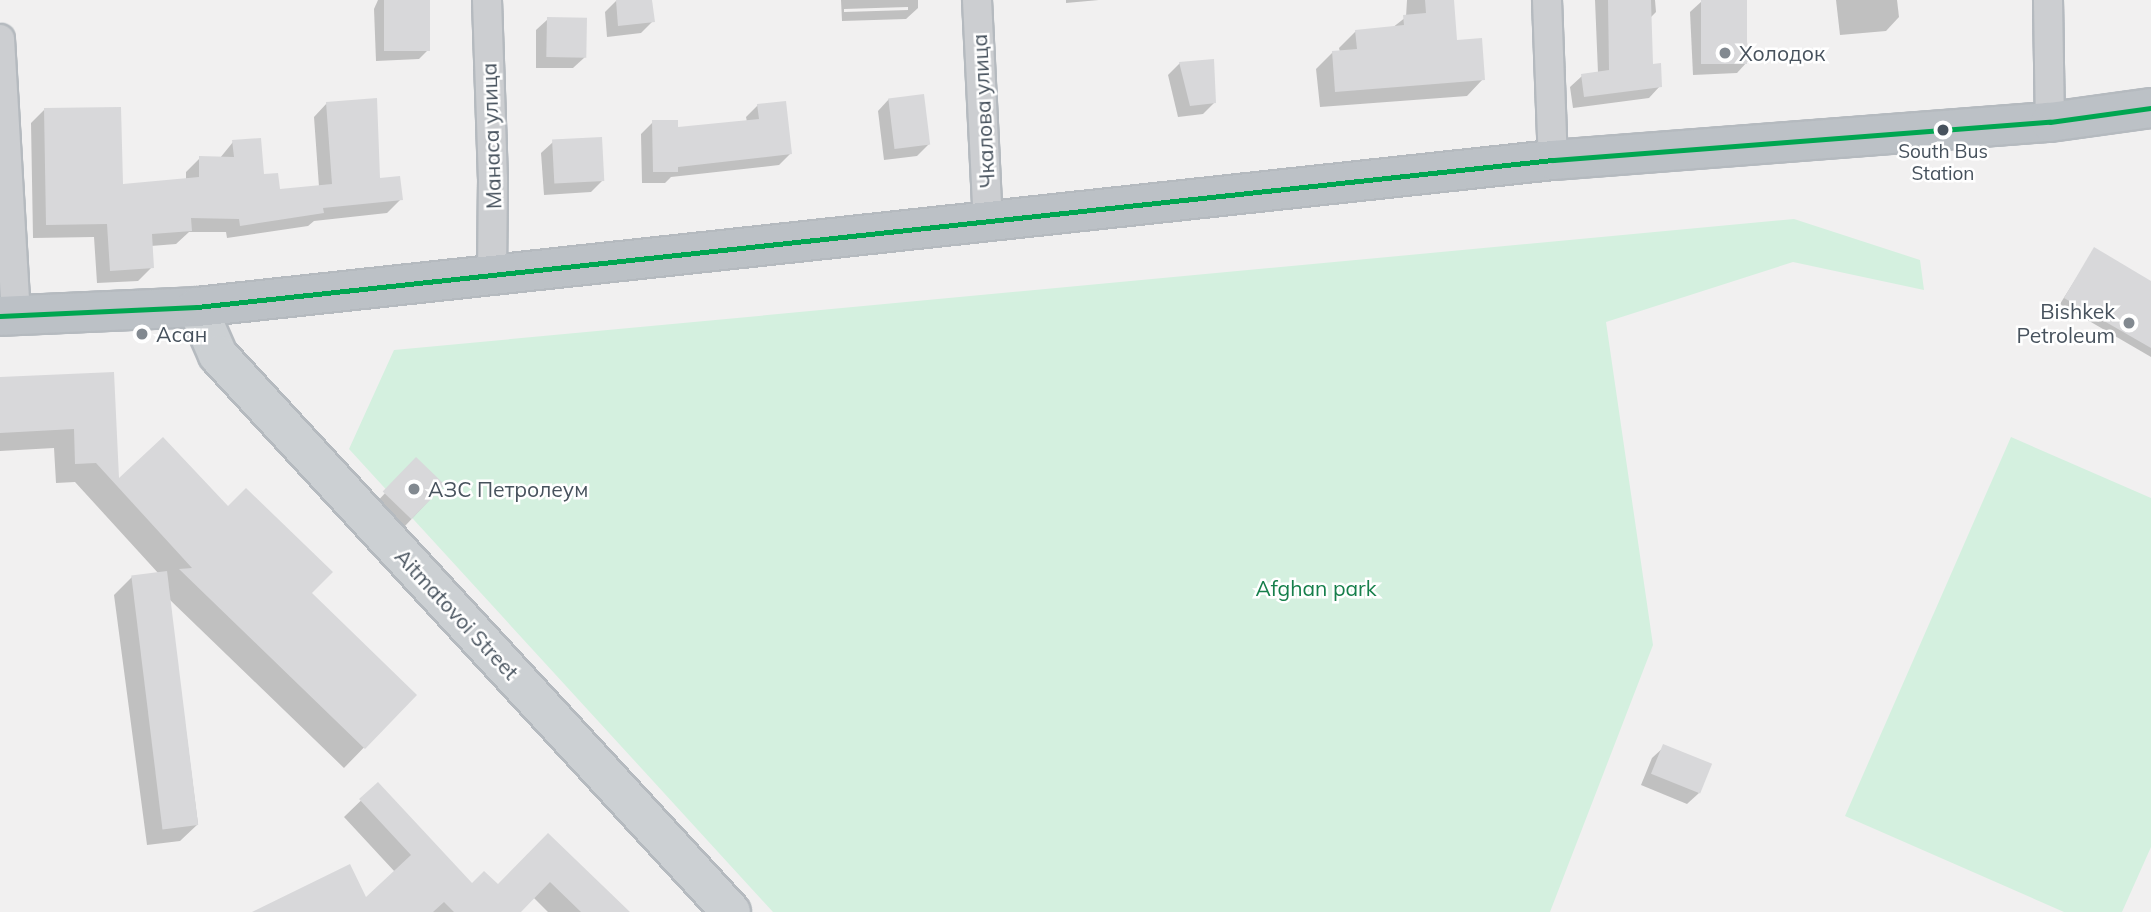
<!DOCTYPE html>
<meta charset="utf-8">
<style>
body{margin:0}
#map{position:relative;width:2151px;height:912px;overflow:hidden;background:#f1f0f0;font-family:Mulish,sans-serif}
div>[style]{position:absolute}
.green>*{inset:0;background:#d4f0df}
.shadow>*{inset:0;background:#0003;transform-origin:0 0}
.building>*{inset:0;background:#d8d8da;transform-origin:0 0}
.roads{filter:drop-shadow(2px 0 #b5babf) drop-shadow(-2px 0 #b5babf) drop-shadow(0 2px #b5babf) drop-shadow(0 -2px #b5babf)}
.street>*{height:28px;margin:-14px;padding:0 14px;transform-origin:14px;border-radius:14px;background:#ccced1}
.secondary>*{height:38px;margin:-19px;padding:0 19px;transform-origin:19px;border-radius:19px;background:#ccd0d3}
.highway>*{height:38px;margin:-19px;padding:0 19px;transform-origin:19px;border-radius:19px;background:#bcc1c6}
.bus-1>*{height:5px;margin:-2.5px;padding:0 2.5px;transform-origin:2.5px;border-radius:2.5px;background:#00a651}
.dots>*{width:19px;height:19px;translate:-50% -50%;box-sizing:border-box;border:4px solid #fff;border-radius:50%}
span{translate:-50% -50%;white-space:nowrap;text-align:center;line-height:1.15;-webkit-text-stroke:5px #fff;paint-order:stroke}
.bus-label{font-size:19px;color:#47525d}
.poi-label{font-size:21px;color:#47525d}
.left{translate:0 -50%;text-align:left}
.right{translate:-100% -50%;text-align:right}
.street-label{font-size:21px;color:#47525d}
.park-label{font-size:21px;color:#167f4b}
</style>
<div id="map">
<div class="green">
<div style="clip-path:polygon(1794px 219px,1920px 260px,1924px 290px,1793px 262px,1606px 322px,1653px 645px,1550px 912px,773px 912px,349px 449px,394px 350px)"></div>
<div style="clip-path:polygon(2011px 437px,2151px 498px,2151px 847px,2122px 912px,2064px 912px,1845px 816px)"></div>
</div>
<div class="shadow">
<div style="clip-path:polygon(378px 0,429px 0,430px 48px,419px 59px,376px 61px,374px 9px)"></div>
<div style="clip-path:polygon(651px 0,653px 21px,641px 33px,607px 37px,605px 12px,616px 1px)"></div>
<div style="clip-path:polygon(evenodd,841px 0,918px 0,918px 8px,906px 19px,842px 21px,841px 0,908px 7px,908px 10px,844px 12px,844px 9px,908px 7px)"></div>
<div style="clip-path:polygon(1066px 0,1099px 0,1066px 3px)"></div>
<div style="clip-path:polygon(1407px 0,1452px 0,1455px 42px,1483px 79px,1467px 96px,1320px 107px,1316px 69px,1333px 52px,1340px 52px,1339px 48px,1356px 31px,1392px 28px,1406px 17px)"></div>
<div style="clip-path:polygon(1595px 0,1655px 0,1656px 12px,1650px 18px,1651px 66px,1660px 86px,1649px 98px,1573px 108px,1570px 87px,1582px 76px,1598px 73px)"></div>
<div style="clip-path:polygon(1745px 0,1748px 61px,1737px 73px,1693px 75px,1690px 12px,1702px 1px)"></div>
<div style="clip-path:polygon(1836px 0,1897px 0,1899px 17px,1886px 31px,1840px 35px)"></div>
<div style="clip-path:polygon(548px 19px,585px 57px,573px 68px,536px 68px,536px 30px)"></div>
<div style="clip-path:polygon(1180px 63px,1215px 102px,1203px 114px,1178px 117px,1168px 75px)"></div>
<div style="clip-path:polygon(889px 99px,929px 144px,917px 156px,884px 160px,878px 111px)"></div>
<div style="clip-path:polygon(327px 103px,379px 180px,401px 199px,387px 213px,314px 221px,308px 226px,227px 238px,226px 232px,189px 232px,176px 244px,151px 246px,152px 267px,138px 281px,97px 283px,94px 237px,33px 238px,31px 123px,45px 109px,121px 185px,186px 180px,186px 172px,200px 158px,220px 158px,233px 142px,278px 191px,319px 187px,314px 117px)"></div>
<div style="clip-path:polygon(758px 105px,790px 154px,779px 165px,671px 177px,665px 183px,642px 183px,641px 134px,653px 122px,676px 129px,747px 122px,746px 117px)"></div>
<div style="clip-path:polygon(553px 142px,603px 180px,591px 192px,544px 195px,541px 153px)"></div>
<div style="clip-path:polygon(2094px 250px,2151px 283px,2151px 357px,2060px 304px)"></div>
<div style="clip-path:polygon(113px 373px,117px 482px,310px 593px,415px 695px,344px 768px,169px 599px,198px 824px,180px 841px,147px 845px,114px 595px,132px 577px,159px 574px,75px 482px,56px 483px,54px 448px,0 451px,0 379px)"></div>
<div style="left:416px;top:460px;width:37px;height:63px;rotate:43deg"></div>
<div style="clip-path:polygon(1664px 747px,1699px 793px,1687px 804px,1641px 785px,1652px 758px)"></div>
<div style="clip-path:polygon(378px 784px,472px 885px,498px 887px,548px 835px,628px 912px,548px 912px,533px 897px,518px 912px,256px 912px,365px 899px,395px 872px,344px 817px)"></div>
</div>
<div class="building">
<div style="left:384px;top:0;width:46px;height:51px"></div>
<div style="clip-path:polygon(616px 0,652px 0,655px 22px,618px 26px)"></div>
<div style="clip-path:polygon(1425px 0,1454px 0,1457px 40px,1482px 38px,1485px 80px,1335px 92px,1332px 51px,1357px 49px,1355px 30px,1404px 25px,1403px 15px,1426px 13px)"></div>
<div style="clip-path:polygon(1608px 0,1651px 0,1653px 64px,1661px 63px,1662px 87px,1584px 97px,1581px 74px,1609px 70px)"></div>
<div style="left:1701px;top:0;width:46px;height:64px"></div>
<div style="left:547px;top:17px;width:40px;height:40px;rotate:1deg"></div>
<div style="clip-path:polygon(1214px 59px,1216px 103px,1190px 106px,1179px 62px)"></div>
<div style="left:924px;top:94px;width:51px;height:36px;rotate:83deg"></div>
<div style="clip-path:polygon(377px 98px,380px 178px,400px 176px,403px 200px,323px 208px,324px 213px,240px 226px,239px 219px,191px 218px,192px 231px,152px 234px,154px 268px,110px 271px,107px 224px,46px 225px,44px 108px,121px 107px,123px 184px,199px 177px,199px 156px,234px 157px,232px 140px,261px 138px,264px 174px,278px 173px,280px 189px,332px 184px,326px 102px)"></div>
<div style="clip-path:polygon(786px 101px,792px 154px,678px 167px,678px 172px,653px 172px,652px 120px,678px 120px,678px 127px,759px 119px,757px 104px)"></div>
<div style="left:602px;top:137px;width:44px;height:50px;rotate:87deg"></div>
<div style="clip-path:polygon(2094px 247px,2151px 281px,2151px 348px,2064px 298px)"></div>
<div style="clip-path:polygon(114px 372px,119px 478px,163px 437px,228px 506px,246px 488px,333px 572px,312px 593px,417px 695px,365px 749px,179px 569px,192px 568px,96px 463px,75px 464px,74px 429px,0 433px,0 377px)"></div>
<div style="left:416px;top:457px;width:40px;height:48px;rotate:44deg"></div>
<div style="left:167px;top:571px;width:256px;height:36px;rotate:83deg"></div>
<div style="left:1663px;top:744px;width:53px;height:32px;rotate:22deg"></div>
<div style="clip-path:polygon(378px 782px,472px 883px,484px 871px,498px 884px,548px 833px,630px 912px,581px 912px,550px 882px,521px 912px,454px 912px,444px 902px,433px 912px,252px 912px,350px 864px,366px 897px,411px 855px,359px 799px)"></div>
</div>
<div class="roads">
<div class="street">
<div style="left:487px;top:0;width:179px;rotate:88.1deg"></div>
<div style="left:493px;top:179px;width:94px;rotate:90.6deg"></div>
<div style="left:977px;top:0;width:221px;rotate:87.2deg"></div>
<div style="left:1547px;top:0;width:160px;rotate:87.9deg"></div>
<div style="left:2048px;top:0;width:122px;rotate:89.1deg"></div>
<div style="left:0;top:39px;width:277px;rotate:86.7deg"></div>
</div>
<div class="secondary">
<div style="left:197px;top:307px;width:52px;rotate:66.4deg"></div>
<div style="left:218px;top:355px;width:757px;rotate:47.35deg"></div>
</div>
<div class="highway">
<div style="left:0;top:316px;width:197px;rotate:-2.6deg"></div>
<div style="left:197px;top:307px;width:1364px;rotate:-6.19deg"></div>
<div style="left:1553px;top:160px;width:498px;rotate:-4.4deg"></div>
<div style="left:2050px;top:122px;width:102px;rotate:-7.9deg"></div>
</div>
</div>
<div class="bus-1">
<div style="left:0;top:316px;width:197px;rotate:-2.6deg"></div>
<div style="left:197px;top:307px;width:1364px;rotate:-6.19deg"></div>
<div style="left:1553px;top:160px;width:498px;rotate:-4.4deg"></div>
<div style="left:2050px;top:122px;width:102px;rotate:-7.9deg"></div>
</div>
<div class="dots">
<div style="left:1725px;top:53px;background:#828990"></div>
<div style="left:1943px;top:130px;background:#47525d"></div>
<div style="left:2129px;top:323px;background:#828990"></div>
<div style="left:142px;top:334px;background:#828990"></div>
<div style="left:414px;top:489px;background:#828990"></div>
</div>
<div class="bus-label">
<span style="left:1943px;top:163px">South Bus<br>Station</span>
</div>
<div class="poi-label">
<span class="left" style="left:1739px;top:53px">Холодок</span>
<span class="right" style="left:2115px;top:323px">Bishkek<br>Petroleum</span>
<span class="left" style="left:156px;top:334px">Асан</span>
<span class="left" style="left:428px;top:489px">АЗС Петролеум</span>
</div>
<div class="street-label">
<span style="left:983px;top:111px;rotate:-93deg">Чкалова улица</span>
<span style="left:491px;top:136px;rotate:-92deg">Манаса улица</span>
<span style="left:457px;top:614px;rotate:47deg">Aitmatovoi Street</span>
</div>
<div class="park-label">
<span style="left:1316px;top:588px">Afghan park</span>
</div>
</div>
